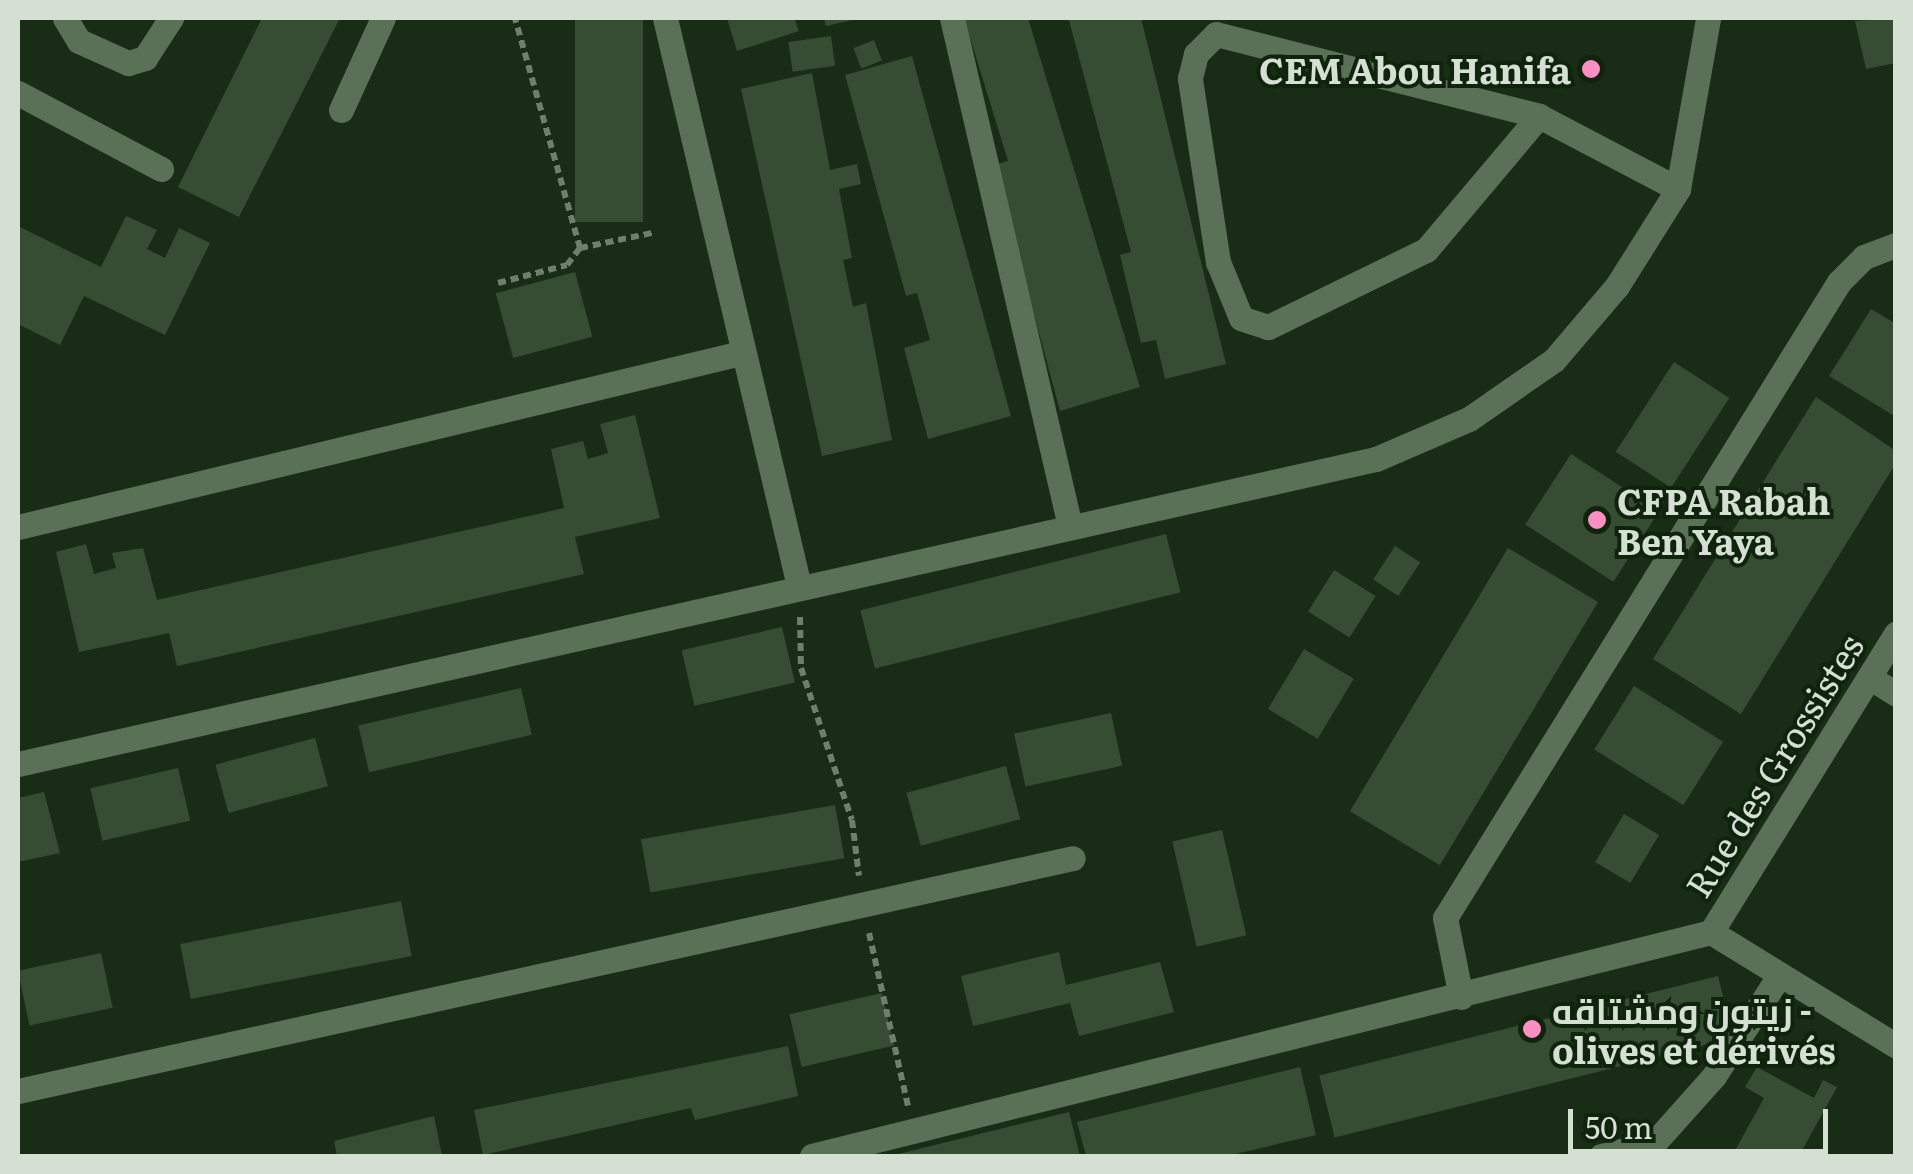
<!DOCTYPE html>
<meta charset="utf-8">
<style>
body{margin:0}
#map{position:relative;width:1913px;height:1174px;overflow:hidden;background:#192d16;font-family:Literata,Cairo,serif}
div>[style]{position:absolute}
.building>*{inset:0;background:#364c33;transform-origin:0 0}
.path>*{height:6px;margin-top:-3px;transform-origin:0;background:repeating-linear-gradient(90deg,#6e7f6c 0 8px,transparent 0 13px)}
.minor>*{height:25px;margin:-12.5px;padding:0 12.5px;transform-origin:12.5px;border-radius:12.5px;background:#5a7157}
.dots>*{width:28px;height:28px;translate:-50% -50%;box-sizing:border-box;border:5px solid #0f230d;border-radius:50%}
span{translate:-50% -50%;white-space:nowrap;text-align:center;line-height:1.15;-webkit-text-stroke:8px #0f230d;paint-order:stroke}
.poi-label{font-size:35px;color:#d4e1d2;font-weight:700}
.right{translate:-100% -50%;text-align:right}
.left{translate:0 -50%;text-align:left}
.street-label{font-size:35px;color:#d4e1d2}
.frame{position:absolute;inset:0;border:20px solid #d4e1d2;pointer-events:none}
.scale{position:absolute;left:1568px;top:1109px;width:260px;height:45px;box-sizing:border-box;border:5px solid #d4e1d2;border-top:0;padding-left:12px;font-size:30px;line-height:35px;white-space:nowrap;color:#d4e1d2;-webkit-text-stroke:8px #0f230d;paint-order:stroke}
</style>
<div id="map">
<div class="building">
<div style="clip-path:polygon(262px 18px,340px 18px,239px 217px,178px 187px)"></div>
<div style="left:575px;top:18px;width:68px;height:204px"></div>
<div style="clip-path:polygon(727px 18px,794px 18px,799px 31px,737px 51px)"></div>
<div style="clip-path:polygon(824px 18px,857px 18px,857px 19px,826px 26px)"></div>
<div style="clip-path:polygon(964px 18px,1028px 18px,1140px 387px,1060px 411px,994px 165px,1008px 161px)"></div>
<div style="clip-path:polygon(1141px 18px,1226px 364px,1165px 379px,1156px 340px,1141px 343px,1120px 255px,1131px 252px,1069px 20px)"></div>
<div style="clip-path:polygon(1896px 18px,1896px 63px,1866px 69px,1855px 21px)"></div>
<div style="left:831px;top:36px;width:30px;height:43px;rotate:82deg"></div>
<div style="left:874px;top:40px;width:22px;height:22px;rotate:69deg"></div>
<div style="clip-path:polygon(912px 56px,1011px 416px,928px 439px,904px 348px,930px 340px,917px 293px,906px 296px,845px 75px)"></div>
<div style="clip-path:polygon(812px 73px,830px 170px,857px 164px,861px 184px,839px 189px,852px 258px,843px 260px,853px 307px,866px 303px,892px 440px,822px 456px,741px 89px)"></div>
<div style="clip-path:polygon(126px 216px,157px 230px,147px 249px,165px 258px,179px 228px,210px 243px,165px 335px,84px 296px,60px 345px,18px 324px,18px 226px,101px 267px)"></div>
<div style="left:575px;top:272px;width:67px;height:82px;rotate:75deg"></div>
<div style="clip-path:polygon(1871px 309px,1896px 324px,1896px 417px,1829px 376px)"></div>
<div style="left:1674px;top:362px;width:66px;height:107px;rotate:33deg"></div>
<div style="clip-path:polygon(1816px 397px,1896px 451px,1896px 463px,1741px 714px,1653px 659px)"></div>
<div style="clip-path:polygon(635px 415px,660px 518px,575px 537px,584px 574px,177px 666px,169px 633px,79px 652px,56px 552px,86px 544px,94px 574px,116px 568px,112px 553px,143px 548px,157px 600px,564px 508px,551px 449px,583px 441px,588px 459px,608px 453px,600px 424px)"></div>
<div style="left:1571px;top:454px;width:105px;height:84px;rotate:33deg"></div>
<div style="left:1166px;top:534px;width:60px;height:315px;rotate:76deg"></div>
<div style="left:1395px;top:546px;width:30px;height:40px;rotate:33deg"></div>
<div style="left:1508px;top:548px;width:105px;height:307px;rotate:31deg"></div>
<div style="left:1334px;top:570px;width:49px;height:49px;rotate:32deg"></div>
<div style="left:782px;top:627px;width:57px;height:103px;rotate:77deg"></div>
<div style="left:1304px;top:649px;width:58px;height:70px;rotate:31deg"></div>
<div style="left:1634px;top:686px;width:105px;height:75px;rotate:32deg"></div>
<div style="left:521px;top:688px;width:48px;height:167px;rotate:77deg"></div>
<div style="left:1111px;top:713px;width:54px;height:99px;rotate:78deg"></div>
<div style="left:315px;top:738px;width:50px;height:103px;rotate:75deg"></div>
<div style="left:1006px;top:766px;width:55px;height:103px;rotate:75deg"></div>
<div style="left:178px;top:768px;width:54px;height:90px;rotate:77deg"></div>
<div style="clip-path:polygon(44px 792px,60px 853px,18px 862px,18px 798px)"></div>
<div style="left:835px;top:805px;width:54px;height:197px;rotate:80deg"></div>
<div style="left:1624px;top:814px;width:41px;height:56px;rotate:31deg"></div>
<div style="left:1222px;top:830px;width:108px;height:51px;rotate:77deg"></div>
<div style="left:401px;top:901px;width:56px;height:225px;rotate:79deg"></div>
<div style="clip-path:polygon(1059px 952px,1066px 985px,1160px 962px,1174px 1012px,1079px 1036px,1070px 1003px,973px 1026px,961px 976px)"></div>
<div style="left:101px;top:953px;width:56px;height:85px;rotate:78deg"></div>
<div style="left:1718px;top:976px;width:64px;height:411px;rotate:76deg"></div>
<div style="left:882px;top:993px;width:54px;height:95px;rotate:77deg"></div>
<div style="clip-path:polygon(788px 1046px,798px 1096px,695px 1120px,691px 1108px,483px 1155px,474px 1110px)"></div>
<div style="clip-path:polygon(1300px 1067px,1316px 1135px,1227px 1156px,1086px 1156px,1077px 1122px)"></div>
<div style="clip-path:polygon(1757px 1067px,1814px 1098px,1823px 1080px,1837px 1087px,1799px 1156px,1732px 1156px,1764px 1098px,1745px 1087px)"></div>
<div style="clip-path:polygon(1069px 1112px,1080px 1156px,894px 1156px,894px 1155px)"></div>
<div style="clip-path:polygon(434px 1116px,442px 1156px,337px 1156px,334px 1141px)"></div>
</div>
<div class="path">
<div style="left:580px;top:248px;width:74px;rotate:-11.8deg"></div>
<div style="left:498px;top:283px;width:71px;rotate:-14.6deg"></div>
<div style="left:567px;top:265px;width:21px;rotate:-53deg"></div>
<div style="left:580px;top:248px;width:239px;rotate:-105.8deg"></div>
<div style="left:800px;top:617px;width:51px;rotate:88.9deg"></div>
<div style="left:801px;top:668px;width:160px;rotate:71.5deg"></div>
<div style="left:852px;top:820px;width:56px;rotate:82.9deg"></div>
<div style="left:869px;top:933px;width:177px;rotate:77.3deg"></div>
</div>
<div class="minor">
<div style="left:65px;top:18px;width:27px;rotate:59deg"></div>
<div style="left:79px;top:41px;width:54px;rotate:24.2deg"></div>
<div style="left:128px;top:63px;width:18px;rotate:-16deg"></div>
<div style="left:145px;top:58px;width:48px;rotate:-57deg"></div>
<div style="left:665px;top:18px;width:584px;rotate:76.73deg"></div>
<div style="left:952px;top:18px;width:517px;rotate:76.93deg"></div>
<div style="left:18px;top:93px;width:162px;rotate:28deg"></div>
<div style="left:341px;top:110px;width:101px;rotate:-65.5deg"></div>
<div style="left:1539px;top:116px;width:175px;rotate:130.1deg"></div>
<div style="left:1426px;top:250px;width:176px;rotate:154deg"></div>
<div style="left:1268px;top:327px;width:28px;rotate:-162deg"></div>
<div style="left:1241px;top:318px;width:61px;rotate:-112.3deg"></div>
<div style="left:1218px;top:262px;width:186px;rotate:-98.7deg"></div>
<div style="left:1190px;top:78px;width:25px;rotate:-76deg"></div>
<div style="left:1196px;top:54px;width:28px;rotate:-45deg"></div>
<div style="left:1216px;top:34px;width:333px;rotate:14.2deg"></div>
<div style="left:1539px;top:116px;width:157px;rotate:27.7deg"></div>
<div style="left:18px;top:527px;width:744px;rotate:-13.53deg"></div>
<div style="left:1869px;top:677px;width:32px;rotate:32deg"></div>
<div style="left:18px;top:764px;width:1392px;rotate:-12.66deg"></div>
<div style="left:1376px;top:459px;width:101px;rotate:-23.3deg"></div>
<div style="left:1469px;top:419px;width:103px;rotate:-34.8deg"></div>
<div style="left:1554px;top:360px;width:97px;rotate:-49.6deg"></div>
<div style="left:1617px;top:286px;width:115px;rotate:-57.8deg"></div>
<div style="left:1678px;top:189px;width:174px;rotate:-80deg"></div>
<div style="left:1711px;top:932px;width:351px;rotate:-58.2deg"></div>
<div style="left:1461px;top:997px;width:81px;rotate:-101.4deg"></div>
<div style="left:1445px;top:918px;width:748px;rotate:-58.22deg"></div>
<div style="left:1839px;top:282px;width:35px;rotate:-45deg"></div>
<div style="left:1864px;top:257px;width:34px;rotate:-21deg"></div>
<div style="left:18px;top:1091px;width:1080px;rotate:-12.45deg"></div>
<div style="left:812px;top:1156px;width:926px;rotate:-13.99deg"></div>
<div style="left:1711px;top:932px;width:217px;rotate:31.6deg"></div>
<div style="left:1601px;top:1156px;width:56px;rotate:-14.5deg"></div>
<div style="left:1655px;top:1142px;width:89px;rotate:-48.2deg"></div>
<div style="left:1714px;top:1076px;width:119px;rotate:-57deg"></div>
</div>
<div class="dots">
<div style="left:1591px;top:69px;background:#fc8fc2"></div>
<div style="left:1597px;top:520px;background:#fc8fc2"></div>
<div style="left:1532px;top:1029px;background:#fc8fc2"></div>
</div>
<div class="poi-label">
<span class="right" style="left:1571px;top:69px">CEM Abou Hanifa</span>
<span class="left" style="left:1617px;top:520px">CFPA Rabah<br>Ben Yaya</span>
<span class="left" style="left:1552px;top:1029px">زيتون ومشتاقه -<br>olives et dérivés</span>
</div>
<div class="street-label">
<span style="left:1773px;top:765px;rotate:-58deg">Rue des Grossistes</span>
</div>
<div class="frame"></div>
<div class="scale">50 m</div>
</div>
